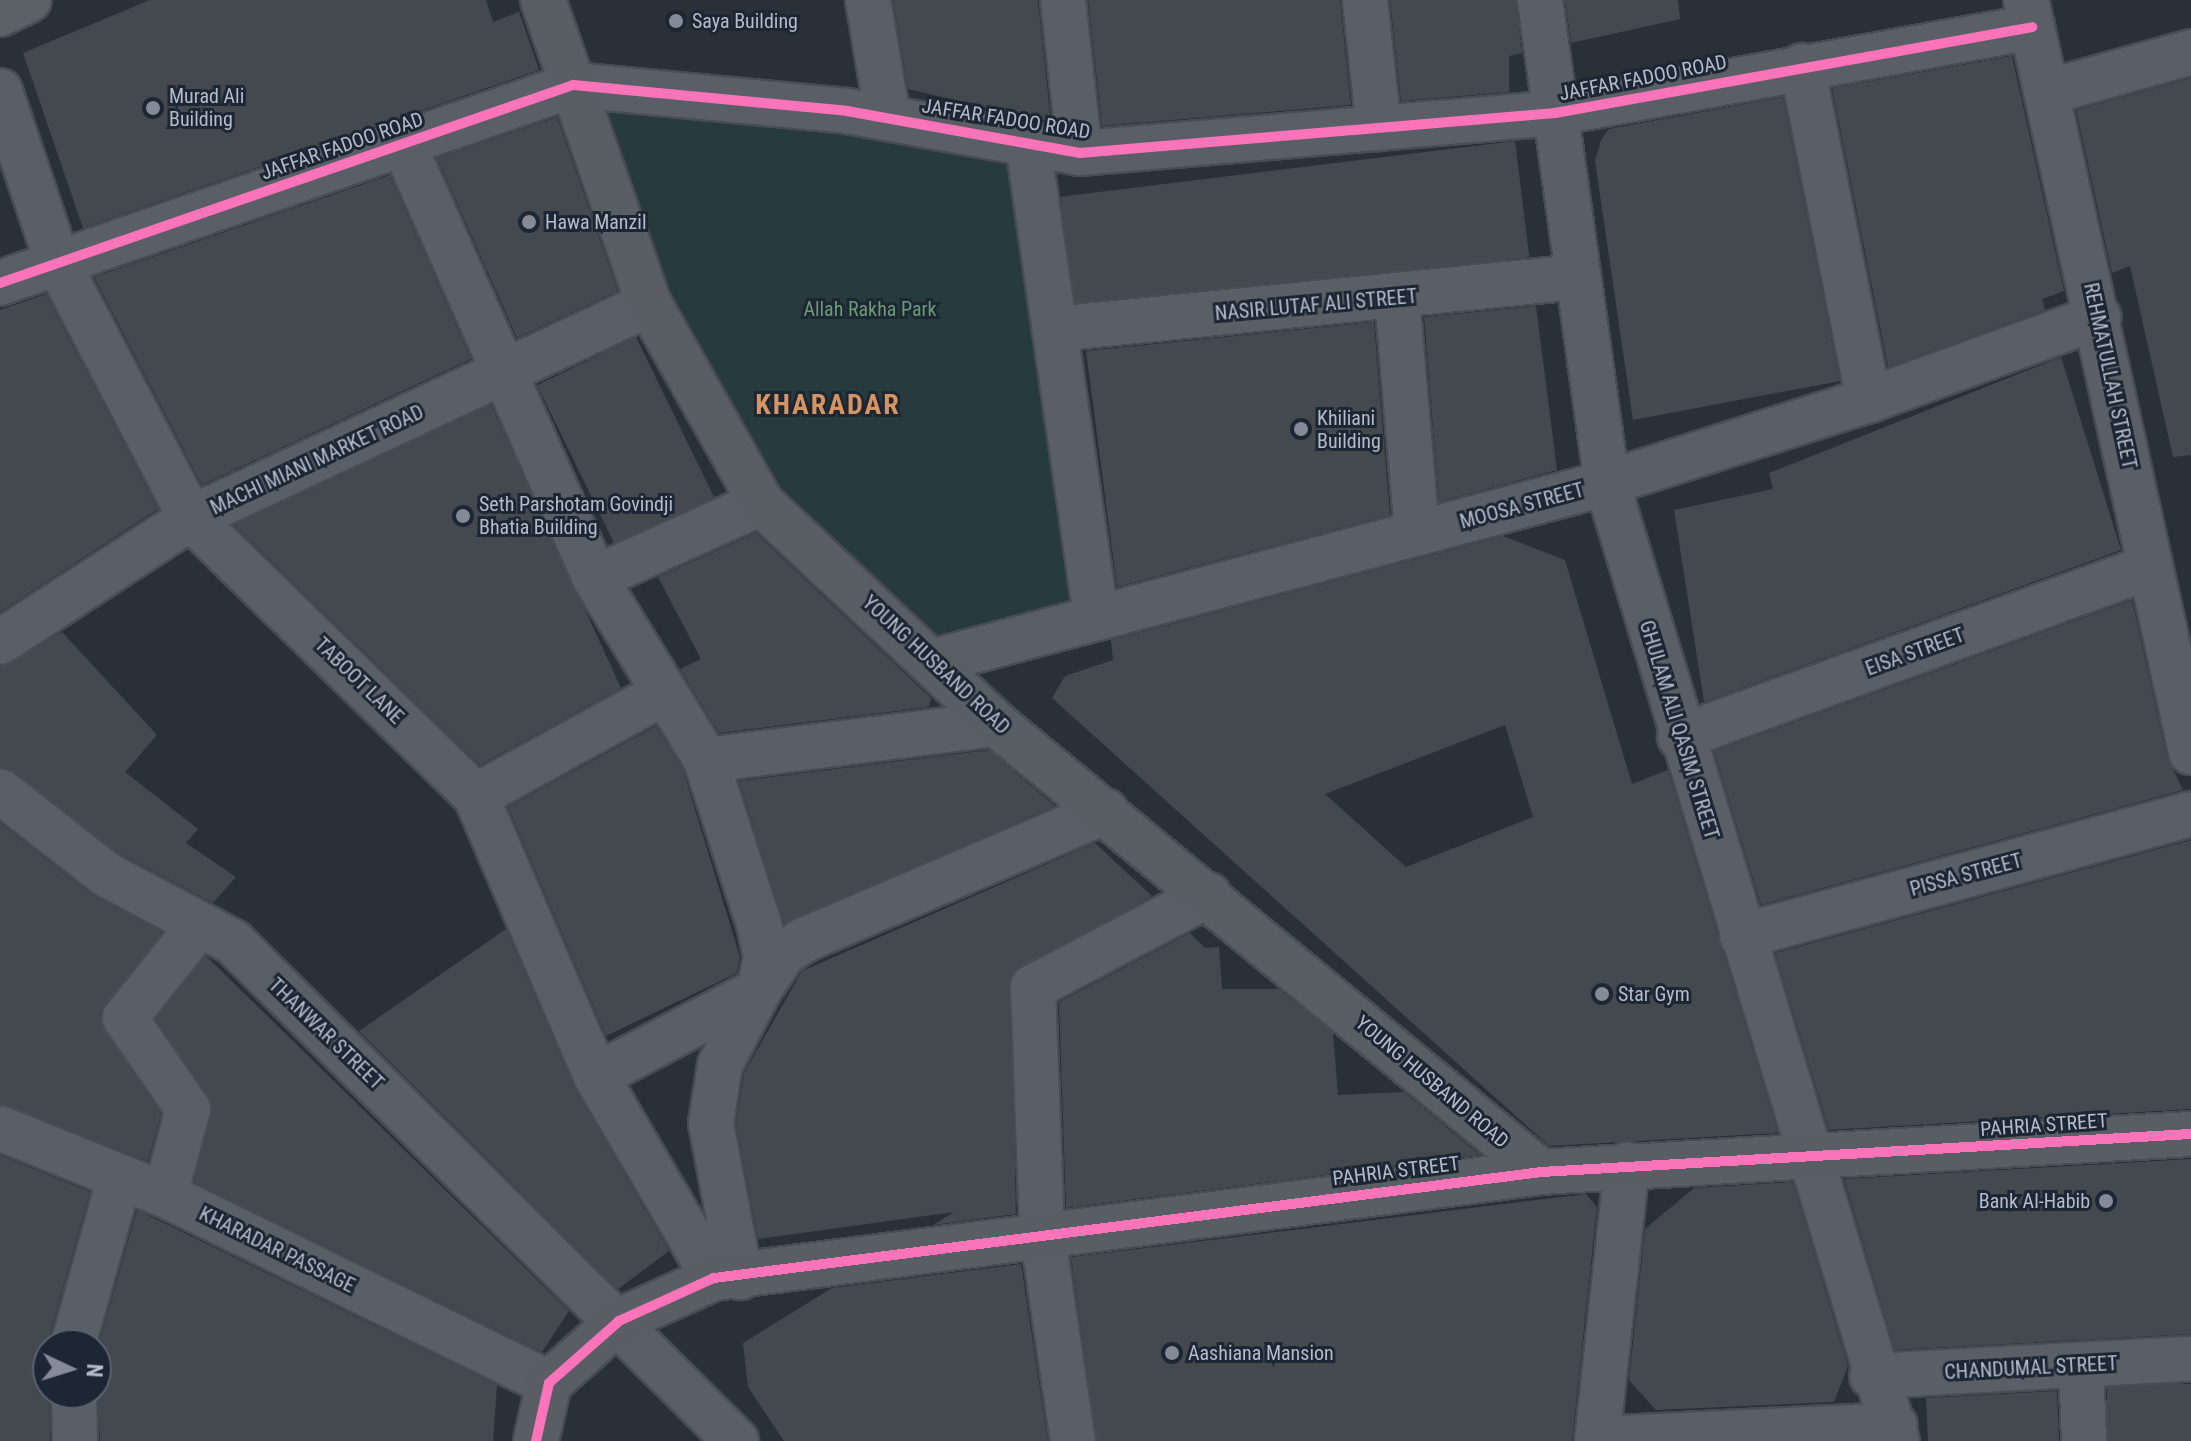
<!DOCTYPE html>
<style>
body{margin:0}
#map{position:relative;width:2191px;height:1441px;overflow:hidden;background:#2a3038;font-family:"Roboto Condensed",sans-serif}
div>[style]{position:absolute}
.green>*{inset:0;background:#273a3e}
.building>*{inset:0;background:#444950;transform-origin:0 0}
.roads{filter:drop-shadow(2px 0 #484c53) drop-shadow(-2px 0 #484c53) drop-shadow(0 2px #484c53) drop-shadow(0 -2px #484c53)}
.street>*{height:44px;margin:-22px;padding:0 22px;transform-origin:22px;border-radius:22px;background:#5a5e66}
.secondary>*{height:44px;margin:-22px;padding:0 22px;transform-origin:22px;border-radius:22px;background:#595d64}
.primary>*{height:44px;margin:-22px;padding:0 22px;transform-origin:22px;border-radius:22px;background:#5c6168}
.cycleway>*{height:10px;margin:-5px;padding:0 5px;transform-origin:5px;border-radius:5px;background:#fb73b8}
.dots>*{width:22px;height:22px;translate:-50% -50%;box-sizing:border-box;border:4px solid #1d2633;border-radius:50%}
span{translate:-50% -50%;white-space:nowrap;text-align:center;line-height:1.15;-webkit-text-stroke:6px #1d2633;paint-order:stroke}
.poi-label{font-size:20px;color:#b4bcc9}
.left{translate:0 -50%;text-align:left}
.right{translate:-100% -50%;text-align:right}
.street-label{font-size:20px;color:#b4bcc9}
.park-label{font-size:20px;color:#6b9a76}
.district-label{font-size:28px;color:#d59563;font-weight:700;letter-spacing:2px}
.north{position:absolute;left:32px;top:1329px;width:80px;height:80px;box-sizing:border-box;background:#1d2633;border:2px solid #59626f;border-radius:50%;rotate:94deg;font-size:22px;font-weight:700;line-height:32px;text-align:center;color:#b4bcc9}
.north::after{content:'';display:block;margin:auto;width:28px;height:36px;background:#848b96;clip-path:polygon(50% 0,100% 100%,50% 72%,0 100%)}
</style>
<div id="map">
<div class="green">
<div style="clip-path:polygon(573px 85px,1046px 147px,1093px 599px,935px 661px,761px 503px)"></div>
</div>
<div class="building">
<div style="clip-path:polygon(150px 0,486px 0,493px 22px,519px 12px,539px 70px,83px 228px,23px 53px)"></div>
<div style="clip-path:polygon(893px 0,1038px 0,1051px 122px,908px 89px)"></div>
<div style="clip-path:polygon(1088px 0,1340px 0,1351px 105px,1102px 126px)"></div>
<div style="clip-path:polygon(1390px 0,1516px 0,1522px 53px,1509px 56px,1509px 92px,1401px 101px)"></div>
<div style="clip-path:polygon(1565px 0,1678px 0,1680px 19px,1571px 43px)"></div>
<div style="clip-path:polygon(2012px 56px,2064px 291px,2042px 299px,2045px 310px,1888px 367px,1832px 88px)"></div>
<div style="clip-path:polygon(2191px 78px,2191px 455px,2173px 457px,2130px 266px,2112px 273px,2076px 110px)"></div>
<div style="clip-path:polygon(1783px 97px,1840px 381px,1633px 420px,1595px 161px,1601px 140px,1609px 129px)"></div>
<div style="clip-path:polygon(557px 117px,618px 291px,517px 338px,437px 158px)"></div>
<div style="left:1515px;top:141px;width:117px;height:458px;rotate:83deg"></div>
<div style="clip-path:polygon(390px 175px,471px 359px,202px 485px,94px 277px)"></div>
<div style="clip-path:polygon(46px 294px,158px 509px,0 612px,0 310px)"></div>
<div style="clip-path:polygon(1536px 306px,1557px 470px,1439px 502px,1424px 317px)"></div>
<div style="clip-path:polygon(1374px 322px,1390px 515px,1117px 587px,1086px 351px)"></div>
<div style="left:636px;top:337px;width:178px;height:110px;rotate:64deg"></div>
<div style="clip-path:polygon(2061px 357px,2121px 550px,1704px 702px,1674px 510px,1773px 489px,1769px 473px)"></div>
<div style="clip-path:polygon(491px 405px,621px 688px,480px 765px,234px 525px)"></div>
<div style="clip-path:polygon(756px 533px,931px 698px,929px 707px,719px 733px,680px 669px,701px 659px,658px 577px)"></div>
<div style="clip-path:polygon(evenodd,1503px 536px,1565px 560px,1632px 784px,1668px 770px,1778px 1133px,1549px 1146px,1052px 698px,1065px 676px,1113px 660px,1111px 640px,1503px 536px,1505px 725px,1533px 817px,1406px 867px,1325px 794px,1505px 725px)"></div>
<div style="clip-path:polygon(2132px 600px,2167px 757px,2183px 790px,1761px 905px,1714px 751px)"></div>
<div style="clip-path:polygon(62px 632px,157px 735px,125px 772px,198px 829px,186px 843px,236px 877px,213px 903px,121px 854px,0 767px,0 667px)"></div>
<div style="clip-path:polygon(656px 726px,683px 770px,740px 957px,737px 973px,606px 1036px,508px 807px)"></div>
<div style="clip-path:polygon(989px 750px,1055px 806px,784px 923px,739px 781px)"></div>
<div style="clip-path:polygon(0 823px,92px 895px,162px 932px,100px 1016px,161px 1114px,148px 1161px,0 1104px)"></div>
<div style="clip-path:polygon(2191px 840px,2191px 1109px,1829px 1130px,1775px 953px)"></div>
<div style="clip-path:polygon(1095px 843px,1152px 896px,1011px 975px,1016px 1214px,933px 1225px,954px 1212px,758px 1239px,736px 1123px,744px 1073px,802px 971px)"></div>
<div style="clip-path:polygon(506px 929px,574px 1087px,669px 1251px,618px 1289px,359px 1031px)"></div>
<div style="clip-path:polygon(1190px 933px,1205px 948px,1219px 947px,1222px 989px,1279px 989px,1333px 1033px,1338px 1095px,1404px 1092px,1480px 1155px,1066px 1208px,1059px 1002px)"></div>
<div style="clip-path:polygon(206px 956px,569px 1311px,542px 1352px,194px 1182px,212px 1104px,156px 1019px)"></div>
<div style="clip-path:polygon(0 1155px,90px 1192px,49px 1338px,50px 1441px,0 1441px)"></div>
<div style="clip-path:polygon(2191px 1159px,2191px 1334px,1895px 1350px,1844px 1179px)"></div>
<div style="clip-path:polygon(1793px 1182px,1848px 1366px,1834px 1402px,1656px 1410px,1629px 1380px,1645px 1229px,1694px 1188px)"></div>
<div style="clip-path:polygon(1586px 1194px,1597px 1207px,1572px 1441px,1097px 1441px,1071px 1257px)"></div>
<div style="clip-path:polygon(137px 1210px,497px 1385px,493px 1441px,100px 1441px,96px 1354px)"></div>
<div style="clip-path:polygon(1021px 1264px,1048px 1441px,784px 1441px,748px 1387px,743px 1343px,832px 1288px)"></div>
<div style="left:2191px;top:1384px;width:57px;height:84px;rotate:90deg"></div>
<div style="clip-path:polygon(2057px 1391px,2059px 1441px,1928px 1441px,1926px 1398px)"></div>
</div>
<div class="roads">
<div class="street">
<div style="left:868px;top:0;width:120px;rotate:80.4deg"></div>
<div style="left:1063px;top:0;width:154px;rotate:83.7deg"></div>
<div style="left:1365px;top:0;width:129px;rotate:83.8deg"></div>
<div style="left:1540px;top:0;width:488px;rotate:82.1deg"></div>
<div style="left:1607px;top:483px;width:1001px;rotate:73.16deg"></div>
<div style="left:2026px;top:0;width:770px;rotate:77.62deg"></div>
<div style="left:1802px;top:66px;width:341px;rotate:78.7deg"></div>
<div style="left:0;top:91px;width:182px;rotate:71.4deg"></div>
<div style="left:58px;top:263px;width:288px;rotate:62.5deg"></div>
<div style="left:191px;top:518px;width:398px;rotate:44.3deg"></div>
<div style="left:476px;top:796px;width:305px;rotate:66.8deg"></div>
<div style="left:596px;top:1076px;width:234px;rotate:59.7deg"></div>
<div style="left:2048px;top:92px;width:148px;rotate:-15.6deg"></div>
<div style="left:403px;top:143px;width:475px;rotate:66.2deg"></div>
<div style="left:595px;top:578px;width:213px;rotate:58.6deg"></div>
<div style="left:706px;top:760px;width:172px;rotate:72.1deg"></div>
<div style="left:759px;top:924px;width:34px;rotate:78deg"></div>
<div style="left:766px;top:957px;width:34px;rotate:102deg"></div>
<div style="left:759px;top:990px;width:85px;rotate:117.5deg"></div>
<div style="left:720px;top:1065px;width:59px;rotate:98.8deg"></div>
<div style="left:711px;top:1123px;width:157px;rotate:79.3deg"></div>
<div style="left:1028px;top:144px;width:479px;rotate:81.8deg"></div>
<div style="left:0;top:283px;width:606px;rotate:-19.06deg"></div>
<div style="left:573px;top:85px;width:275px;rotate:5.4deg"></div>
<div style="left:847px;top:111px;width:237px;rotate:10.2deg"></div>
<div style="left:1080px;top:153px;width:477px;rotate:-4.8deg"></div>
<div style="left:1555px;top:113px;width:485px;rotate:-10.2deg"></div>
<div style="left:1397px;top:298px;width:236px;rotate:85.1deg"></div>
<div style="left:1055px;top:329px;width:525px;rotate:-5.69deg"></div>
<div style="left:595px;top:578px;width:182px;rotate:-24.3deg"></div>
<div style="left:0;top:642px;width:228px;rotate:-33deg"></div>
<div style="left:191px;top:518px;width:506px;rotate:-25.04deg"></div>
<div style="left:935px;top:661px;width:695px;rotate:-14.84deg"></div>
<div style="left:1607px;top:483px;width:275px;rotate:-17.6deg"></div>
<div style="left:1869px;top:400px;width:244px;rotate:-19.9deg"></div>
<div style="left:1680px;top:737px;width:499px;rotate:-19.9deg"></div>
<div style="left:706px;top:760px;width:292px;rotate:-7.1deg"></div>
<div style="left:0;top:791px;width:136px;rotate:38.1deg"></div>
<div style="left:107px;top:875px;width:143px;rotate:28deg"></div>
<div style="left:233px;top:942px;width:709px;rotate:44.77deg"></div>
<div style="left:476px;top:796px;width:213px;rotate:-28.8deg"></div>
<div style="left:1742px;top:936px;width:465px;rotate:-15.2deg"></div>
<div style="left:596px;top:1076px;width:184px;rotate:-27.8deg"></div>
<div style="left:759px;top:990px;width:45px;rotate:-56deg"></div>
<div style="left:784px;top:953px;width:24px;rotate:-33deg"></div>
<div style="left:804px;top:940px;width:328px;rotate:-23.1deg"></div>
<div style="left:0;top:1128px;width:178px;rotate:22.1deg"></div>
<div style="left:165px;top:1195px;width:428px;rotate:26.1deg"></div>
<div style="left:165px;top:1195px;width:89px;rotate:-75deg"></div>
<div style="left:188px;top:1109px;width:111px;rotate:-124.7deg"></div>
<div style="left:125px;top:1018px;width:115px;rotate:-51.3deg"></div>
<div style="left:73px;top:1345px;width:174px;rotate:-74.4deg"></div>
<div style="left:2081px;top:1365px;width:76px;rotate:87.7deg"></div>
<div style="left:1872px;top:1376px;width:319px;rotate:-3.1deg"></div>
<div style="left:74px;top:1393px;width:48px;rotate:88.8deg"></div>
<div style="left:1597px;top:1439px;width:298px;rotate:-2.7deg"></div>
<div style="left:1073px;top:1441px;width:211px;rotate:-98.4deg"></div>
<div style="left:1042px;top:1232px;width:245px;rotate:-92.1deg"></div>
<div style="left:1033px;top:987px;width:198px;rotate:-27.7deg"></div>
<div style="left:1597px;top:1441px;width:278px;rotate:-83.8deg"></div>
</div>
<div class="secondary">
<div style="left:543px;top:0;width:322px;rotate:70.8deg"></div>
<div style="left:649px;top:304px;width:228px;rotate:60.6deg"></div>
<div style="left:761px;top:503px;width:323px;rotate:43.2deg"></div>
<div style="left:996px;top:724px;width:705px;rotate:39.42deg"></div>
<div style="left:536px;top:1441px;width:59px;rotate:-77.4deg"></div>
<div style="left:549px;top:1383px;width:94px;rotate:-41.5deg"></div>
<div style="left:619px;top:1321px;width:104px;rotate:-24.4deg"></div>
<div style="left:714px;top:1278px;width:834px;rotate:-7.3deg"></div>
<div style="left:1541px;top:1172px;width:651px;rotate:-3.35deg"></div>
</div>
<div class="primary">
<div style="left:0;top:14px;width:32px;rotate:-26deg"></div>
</div>
</div>
<div class="cycleway">
<div style="left:0;top:283px;width:606px;rotate:-19.06deg"></div>
<div style="left:573px;top:85px;width:275px;rotate:5.4deg"></div>
<div style="left:847px;top:111px;width:237px;rotate:10.2deg"></div>
<div style="left:1080px;top:153px;width:477px;rotate:-4.8deg"></div>
<div style="left:1555px;top:113px;width:485px;rotate:-10.2deg"></div>
<div style="left:536px;top:1441px;width:59px;rotate:-77.4deg"></div>
<div style="left:549px;top:1383px;width:94px;rotate:-41.5deg"></div>
<div style="left:619px;top:1321px;width:104px;rotate:-24.4deg"></div>
<div style="left:714px;top:1278px;width:834px;rotate:-7.3deg"></div>
<div style="left:1541px;top:1172px;width:651px;rotate:-3.35deg"></div>
</div>
<div class="dots">
<div style="left:676px;top:21px;background:#848b96"></div>
<div style="left:153px;top:108px;background:#848b96"></div>
<div style="left:529px;top:222px;background:#848b96"></div>
<div style="left:1301px;top:429px;background:#848b96"></div>
<div style="left:463px;top:516px;background:#848b96"></div>
<div style="left:1602px;top:994px;background:#848b96"></div>
<div style="left:2106px;top:1201px;background:#848b96"></div>
<div style="left:1172px;top:1353px;background:#848b96"></div>
</div>
<div class="poi-label">
<span class="left" style="left:692px;top:21px">Saya Building</span>
<span class="left" style="left:169px;top:108px">Murad Ali<br>Building</span>
<span class="left" style="left:545px;top:222px">Hawa Manzil</span>
<span class="left" style="left:1317px;top:430px">Khiliani<br>Building</span>
<span class="left" style="left:479px;top:516px">Seth Parshotam Govindji<br>Bhatia Building</span>
<span class="left" style="left:1618px;top:994px">Star Gym</span>
<span class="right" style="left:2090px;top:1201px">Bank Al-Habib</span>
<span class="left" style="left:1188px;top:1353px">Aashiana Mansion</span>
</div>
<div class="street-label">
<span style="left:1643px;top:78px;rotate:-11deg">JAFFAR FADOO ROAD</span>
<span style="left:1006px;top:119px;rotate:9deg">JAFFAR FADOO ROAD</span>
<span style="left:342px;top:146px;rotate:-19deg">JAFFAR FADOO ROAD</span>
<span style="left:1316px;top:305px;rotate:-5deg">NASIR LUTAF ALI STREET</span>
<span style="left:2110px;top:376px;rotate:78deg">REHMATULLAH STREET</span>
<span style="left:317px;top:460px;rotate:-25deg">MACHI MIANI MARKET ROAD</span>
<span style="left:1522px;top:506px;rotate:-15deg">MOOSA STREET</span>
<span style="left:1915px;top:652px;rotate:-20deg">EISA STREET</span>
<span style="left:936px;top:665px;rotate:43deg">YOUNG HUSBAND ROAD</span>
<span style="left:359px;top:681px;rotate:44deg">TABOOT LANE</span>
<span style="left:1679px;top:730px;rotate:73deg">GHULAM ALI QASIM STREET</span>
<span style="left:1966px;top:875px;rotate:-15deg">PISSA STREET</span>
<span style="left:326px;top:1034px;rotate:44deg">THANWAR STREET</span>
<span style="left:1432px;top:1082px;rotate:40deg">YOUNG HUSBAND ROAD</span>
<span style="left:2044px;top:1125px;rotate:-4deg">PAHRIA STREET</span>
<span style="left:1396px;top:1171px;rotate:-7deg">PAHRIA STREET</span>
<span style="left:277px;top:1250px;rotate:26deg">KHARADAR PASSAGE</span>
<span style="left:2031px;top:1368px;rotate:-3deg">CHANDUMAL STREET</span>
</div>
<div class="park-label">
<span style="left:870px;top:309px">Allah Rakha Park</span>
</div>
<div class="district-label">
<span style="left:828px;top:405px">KHARADAR</span>
</div>
<div class="north">N</div>
</div>
